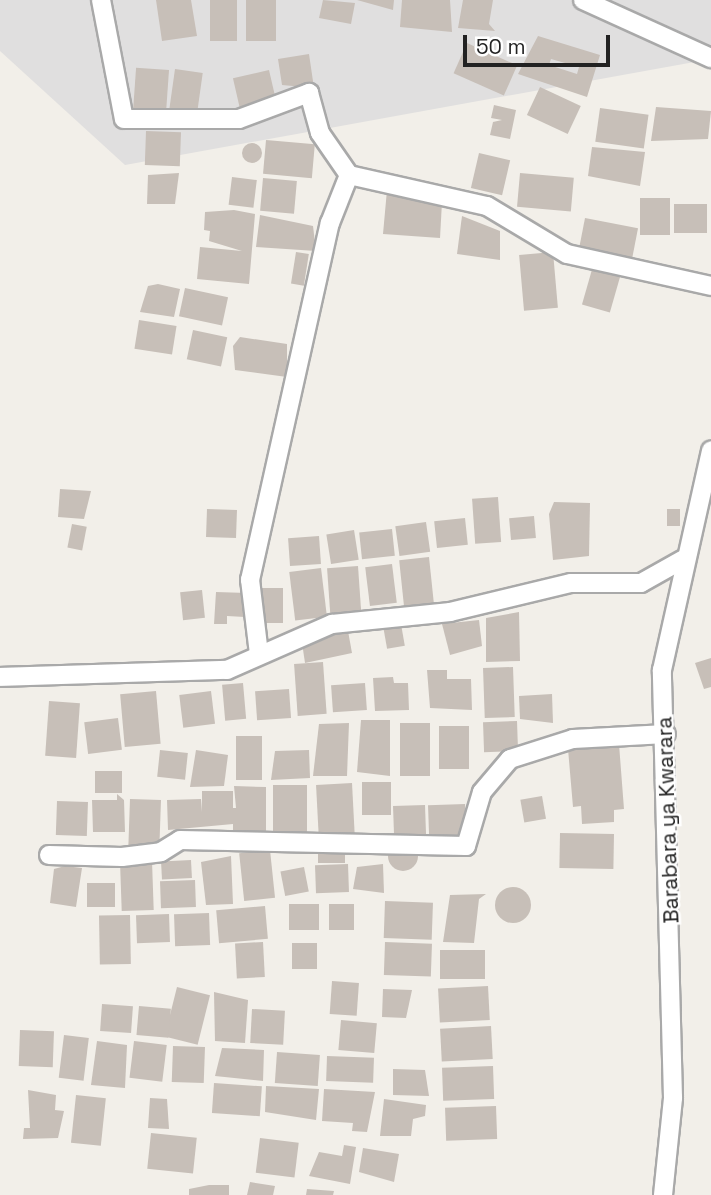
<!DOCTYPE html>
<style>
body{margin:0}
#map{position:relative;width:711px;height:1195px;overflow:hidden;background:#f2efe9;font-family:"Space Grotesk",sans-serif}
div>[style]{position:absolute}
.residential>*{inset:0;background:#e0dfdf}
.building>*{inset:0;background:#c7bfb8;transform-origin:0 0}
.round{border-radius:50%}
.roads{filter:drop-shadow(2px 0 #a9a9a9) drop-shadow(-2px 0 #a9a9a9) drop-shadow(0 2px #a9a9a9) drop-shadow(0 -2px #a9a9a9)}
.street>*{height:18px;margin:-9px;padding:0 9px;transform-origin:9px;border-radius:9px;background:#fff}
span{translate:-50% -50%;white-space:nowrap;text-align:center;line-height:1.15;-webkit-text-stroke:5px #fff;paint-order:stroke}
.street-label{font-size:21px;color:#222}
.scale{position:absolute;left:463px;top:35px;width:147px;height:32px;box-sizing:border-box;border:4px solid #222;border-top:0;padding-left:9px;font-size:21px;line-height:24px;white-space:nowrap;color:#222;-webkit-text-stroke:5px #fff;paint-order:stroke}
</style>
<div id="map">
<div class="residential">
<div style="clip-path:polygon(0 0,711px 0,711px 59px,125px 165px,0 51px)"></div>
</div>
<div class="building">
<div style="clip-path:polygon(156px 0,191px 0,197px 36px,162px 41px)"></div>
<div style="left:210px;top:0;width:27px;height:41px"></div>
<div style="left:246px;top:0;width:30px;height:41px"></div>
<div style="clip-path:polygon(323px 0,355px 3px,351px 24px,319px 18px)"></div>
<div style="clip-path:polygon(357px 0,394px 0,393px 10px)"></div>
<div style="clip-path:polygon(402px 0,450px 0,452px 32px,400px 27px)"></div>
<div style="clip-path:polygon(463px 0,493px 0,489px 24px,495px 31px,458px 28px)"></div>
<div style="clip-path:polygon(evenodd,538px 36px,600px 55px,587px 97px,518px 74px,538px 36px,551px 59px,579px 67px,577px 74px,549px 65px,551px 59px)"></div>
<div style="left:467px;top:43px;width:55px;height:33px;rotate:24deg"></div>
<div style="clip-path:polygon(309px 54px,314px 88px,282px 85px,278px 59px)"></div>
<div style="left:175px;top:69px;width:28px;height:44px;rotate:8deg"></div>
<div style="left:169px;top:70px;width:44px;height:33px;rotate:94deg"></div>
<div style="left:269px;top:70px;width:35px;height:37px;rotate:77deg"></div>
<div style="left:540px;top:87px;width:45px;height:31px;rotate:25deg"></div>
<div style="clip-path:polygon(494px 105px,516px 110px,510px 139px,490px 135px,493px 122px,502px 120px,491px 118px)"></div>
<div style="clip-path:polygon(656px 107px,711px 111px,708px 139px,651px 141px)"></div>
<div style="left:600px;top:108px;width:49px;height:34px;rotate:8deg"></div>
<div style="left:146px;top:131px;width:35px;height:34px;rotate:2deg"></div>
<div style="left:266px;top:140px;width:49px;height:34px;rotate:5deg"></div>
<div class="round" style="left:242px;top:143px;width:20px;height:20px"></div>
<div style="clip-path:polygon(592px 147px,645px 152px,640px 186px,588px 176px)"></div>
<div style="left:479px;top:153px;width:32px;height:36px;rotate:13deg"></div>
<div style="clip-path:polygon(179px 173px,175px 204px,147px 204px,148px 175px)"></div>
<div style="left:520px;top:173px;width:54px;height:34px;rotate:5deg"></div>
<div style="left:232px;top:177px;width:25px;height:28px;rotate:7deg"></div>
<div style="left:263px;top:178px;width:34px;height:33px;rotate:5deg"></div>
<div style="clip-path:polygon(387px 190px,442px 202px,440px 238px,383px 234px)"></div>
<div style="left:640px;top:198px;width:30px;height:37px"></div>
<div style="left:674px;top:204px;width:33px;height:29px"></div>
<div style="clip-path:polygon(234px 210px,255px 214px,249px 284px,197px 279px,200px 247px,242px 251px,209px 241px,210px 231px,204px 230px,205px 212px)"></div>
<div style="clip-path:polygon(260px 215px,313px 226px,316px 251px,256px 247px)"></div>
<div style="clip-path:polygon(462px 216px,500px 231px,500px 260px,457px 254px)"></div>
<div style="left:585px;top:218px;width:54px;height:31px;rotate:11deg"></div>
<div style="left:296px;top:252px;width:13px;height:32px;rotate:9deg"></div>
<div style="left:553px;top:252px;width:56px;height:34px;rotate:85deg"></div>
<div style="left:593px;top:266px;width:29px;height:40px;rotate:16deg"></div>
<div style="clip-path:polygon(158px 284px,180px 289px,174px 317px,140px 312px,148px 286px)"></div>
<div style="left:185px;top:288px;width:44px;height:29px;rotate:12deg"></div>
<div style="left:139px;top:320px;width:38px;height:29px;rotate:9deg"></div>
<div style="left:193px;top:330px;width:35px;height:30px;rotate:12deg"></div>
<div style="clip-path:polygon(240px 337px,287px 344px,287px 377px,235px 370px,233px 346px)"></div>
<div style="clip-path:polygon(60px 489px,91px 491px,84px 519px,58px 517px)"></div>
<div style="left:498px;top:497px;width:45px;height:26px;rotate:86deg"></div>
<div style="clip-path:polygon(554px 502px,590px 503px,589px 556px,553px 560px,549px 514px)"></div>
<div style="left:207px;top:509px;width:30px;height:28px;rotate:2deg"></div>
<div style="left:667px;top:509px;width:13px;height:17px"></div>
<div style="left:534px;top:516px;width:22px;height:25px;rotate:85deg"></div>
<div style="left:465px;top:518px;width:27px;height:31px;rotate:84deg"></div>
<div style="left:426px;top:522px;width:30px;height:31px;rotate:82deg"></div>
<div style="left:72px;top:524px;width:15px;height:24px;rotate:11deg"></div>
<div style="left:392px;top:529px;width:27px;height:33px;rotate:84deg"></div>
<div style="left:354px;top:530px;width:30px;height:28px;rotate:81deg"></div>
<div style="left:319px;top:536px;width:28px;height:31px;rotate:86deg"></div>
<div style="left:429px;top:557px;width:49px;height:30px;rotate:84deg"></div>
<div style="left:392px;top:564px;width:39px;height:27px;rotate:83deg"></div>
<div style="left:358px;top:566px;width:47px;height:31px;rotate:86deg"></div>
<div style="left:321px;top:568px;width:49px;height:32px;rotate:83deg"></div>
<div style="left:253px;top:588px;width:30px;height:35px"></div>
<div style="left:202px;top:590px;width:28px;height:22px;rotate:84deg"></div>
<div style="clip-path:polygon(216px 592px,247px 593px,245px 617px,227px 616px,227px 624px,214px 624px)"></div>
<div style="clip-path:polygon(519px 612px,520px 661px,486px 662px,486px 618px)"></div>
<div style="clip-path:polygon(479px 620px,482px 646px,450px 655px,442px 624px)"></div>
<div style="left:401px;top:624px;width:22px;height:18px;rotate:80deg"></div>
<div style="clip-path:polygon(348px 631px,352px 653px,305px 663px,301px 636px)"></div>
<div style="clip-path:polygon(711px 658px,711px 687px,704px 689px,695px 663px)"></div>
<div style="left:323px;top:662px;width:52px;height:29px;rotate:86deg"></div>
<div style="left:513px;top:667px;width:50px;height:30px;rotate:88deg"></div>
<div style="clip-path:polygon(427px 670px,447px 670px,447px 679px,471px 679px,472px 710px,430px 708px)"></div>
<div style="clip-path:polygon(393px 677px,394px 683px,408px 683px,409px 710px,375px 711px,373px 678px)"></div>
<div style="left:243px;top:683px;width:36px;height:21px;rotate:85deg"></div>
<div style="left:365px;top:683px;width:27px;height:34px;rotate:86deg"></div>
<div style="left:289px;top:689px;width:29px;height:34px;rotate:86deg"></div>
<div style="left:156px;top:691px;width:53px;height:36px;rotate:85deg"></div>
<div style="left:211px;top:691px;width:33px;height:32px;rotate:83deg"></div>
<div style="clip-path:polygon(552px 694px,553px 723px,520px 719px,519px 696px)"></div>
<div style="left:49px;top:701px;width:31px;height:55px;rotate:4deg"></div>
<div style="left:118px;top:718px;width:32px;height:34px;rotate:83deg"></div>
<div style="clip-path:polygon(361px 720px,390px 720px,390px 776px,357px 772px)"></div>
<div style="left:517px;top:721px;width:30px;height:34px;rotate:88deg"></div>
<div style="clip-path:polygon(349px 723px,347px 776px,313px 776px,319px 724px)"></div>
<div style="left:400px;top:723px;width:30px;height:53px"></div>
<div style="left:439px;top:726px;width:30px;height:43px"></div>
<div style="left:236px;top:736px;width:26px;height:44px"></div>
<div style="clip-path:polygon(619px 744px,624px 809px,614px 810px,614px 822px,582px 824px,581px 806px,573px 807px,568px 749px)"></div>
<div style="left:160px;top:750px;width:28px;height:27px;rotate:6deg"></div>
<div style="clip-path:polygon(196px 750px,228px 755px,224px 786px,190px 787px)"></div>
<div style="clip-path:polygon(309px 750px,310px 778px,271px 780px,275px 751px)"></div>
<div style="left:95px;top:771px;width:27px;height:22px"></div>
<div style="left:362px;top:782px;width:29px;height:33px"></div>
<div style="left:352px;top:783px;width:52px;height:36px;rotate:87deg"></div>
<div style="left:273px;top:785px;width:34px;height:50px"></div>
<div style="clip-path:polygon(234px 786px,266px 787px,266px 833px,233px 833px,233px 824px,168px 830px,167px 800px,201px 799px,202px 812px,202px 791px,233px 791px,233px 808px,236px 808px)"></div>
<div style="clip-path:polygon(117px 794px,124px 800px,125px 832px,93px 832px,92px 800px,117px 800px)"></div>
<div style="left:542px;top:796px;width:23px;height:22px;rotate:80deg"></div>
<div style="left:130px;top:799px;width:31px;height:51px;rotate:2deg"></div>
<div style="left:57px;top:801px;width:31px;height:34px;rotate:2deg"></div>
<div style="left:465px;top:804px;width:36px;height:37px;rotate:88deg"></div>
<div style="left:425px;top:805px;width:30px;height:32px;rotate:88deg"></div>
<div style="left:560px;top:833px;width:54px;height:35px;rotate:1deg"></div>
<div class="round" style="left:388px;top:841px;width:30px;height:30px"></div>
<div style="clip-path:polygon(345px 846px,345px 863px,318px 863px,318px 849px)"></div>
<div style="left:270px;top:850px;width:48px;height:31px;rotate:84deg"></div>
<div style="clip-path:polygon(231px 856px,233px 904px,206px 905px,201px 862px)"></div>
<div style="left:191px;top:860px;width:18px;height:30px;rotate:87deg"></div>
<div style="left:152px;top:861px;width:49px;height:32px;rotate:88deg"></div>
<div style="left:348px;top:864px;width:28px;height:33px;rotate:88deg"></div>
<div style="clip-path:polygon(383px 864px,384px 893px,353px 889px,357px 867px)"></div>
<div style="clip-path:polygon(65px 866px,82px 868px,76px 907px,50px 903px,54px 869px)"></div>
<div style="left:304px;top:867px;width:25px;height:24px;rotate:79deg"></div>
<div style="left:195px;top:880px;width:27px;height:35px;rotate:88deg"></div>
<div style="left:115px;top:883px;width:24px;height:28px;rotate:90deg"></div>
<div class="round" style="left:495px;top:887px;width:36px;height:36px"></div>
<div style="clip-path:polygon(486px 894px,479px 899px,474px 943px,443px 942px,450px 895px)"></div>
<div style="left:385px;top:901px;width:48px;height:37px;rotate:2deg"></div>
<div style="left:319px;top:904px;width:26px;height:30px;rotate:90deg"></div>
<div style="left:329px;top:904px;width:25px;height:26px"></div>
<div style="left:265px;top:906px;width:33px;height:49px;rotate:85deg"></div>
<div style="left:209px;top:913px;width:32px;height:35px;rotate:88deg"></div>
<div style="left:169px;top:914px;width:28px;height:33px;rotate:88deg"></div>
<div style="left:130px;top:915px;width:49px;height:31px;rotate:89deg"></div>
<div style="left:263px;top:942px;width:35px;height:28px;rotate:87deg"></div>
<div style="left:385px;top:942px;width:47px;height:33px;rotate:2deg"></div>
<div style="left:292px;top:943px;width:25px;height:26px"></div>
<div style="left:440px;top:950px;width:45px;height:29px"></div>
<div style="left:332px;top:981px;width:27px;height:33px;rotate:4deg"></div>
<div style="left:488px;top:986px;width:34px;height:50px;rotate:87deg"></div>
<div style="left:177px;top:987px;width:34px;height:51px;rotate:14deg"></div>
<div style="clip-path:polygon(383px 989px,412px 990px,406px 1018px,382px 1017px)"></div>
<div style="clip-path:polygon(214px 992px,248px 1000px,245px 1043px,215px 1041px)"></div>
<div style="left:102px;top:1004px;width:31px;height:27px;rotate:4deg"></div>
<div style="left:139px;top:1006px;width:32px;height:29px;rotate:5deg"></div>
<div style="left:252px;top:1009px;width:33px;height:34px;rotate:3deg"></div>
<div style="left:341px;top:1020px;width:36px;height:30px;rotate:5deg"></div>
<div style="left:491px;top:1026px;width:33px;height:51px;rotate:87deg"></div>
<div style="left:20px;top:1030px;width:34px;height:36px;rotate:2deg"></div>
<div style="left:64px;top:1035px;width:25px;height:43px;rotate:7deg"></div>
<div style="clip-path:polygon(97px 1041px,127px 1045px,125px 1088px,91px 1085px)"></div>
<div style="left:134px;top:1041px;width:33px;height:37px;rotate:7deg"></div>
<div style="left:173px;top:1046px;width:32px;height:36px;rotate:2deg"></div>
<div style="clip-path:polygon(222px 1048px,264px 1050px,263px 1081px,215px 1076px)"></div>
<div style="left:277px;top:1052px;width:43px;height:31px;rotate:4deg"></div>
<div style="left:327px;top:1056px;width:47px;height:25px;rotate:2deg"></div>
<div style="left:493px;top:1066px;width:33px;height:51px;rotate:88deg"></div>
<div style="clip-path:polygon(393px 1069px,425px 1070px,429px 1096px,393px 1095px)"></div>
<div style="left:214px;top:1083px;width:48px;height:30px;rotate:4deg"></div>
<div style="clip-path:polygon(266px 1086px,319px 1089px,316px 1120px,265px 1112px)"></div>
<div style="clip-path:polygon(324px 1089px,375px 1092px,367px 1132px,352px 1131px,353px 1123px,322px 1121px)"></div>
<div style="clip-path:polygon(28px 1090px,56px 1095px,55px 1110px,64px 1111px,58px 1138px,23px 1139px,24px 1128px,30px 1128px)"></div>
<div style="left:76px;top:1095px;width:30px;height:48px;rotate:6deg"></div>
<div style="clip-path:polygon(150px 1098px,167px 1099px,169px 1129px,148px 1128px)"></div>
<div style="clip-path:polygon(384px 1099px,426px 1105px,425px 1116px,413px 1119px,411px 1136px,380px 1136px)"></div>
<div style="left:496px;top:1106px;width:33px;height:51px;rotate:88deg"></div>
<div style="left:151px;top:1133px;width:46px;height:36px;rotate:6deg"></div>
<div style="left:260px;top:1138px;width:39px;height:35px;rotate:7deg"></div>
<div style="clip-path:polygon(344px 1145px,356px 1147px,350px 1184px,309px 1176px,319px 1152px,342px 1156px)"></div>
<div style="clip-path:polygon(363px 1148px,399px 1154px,394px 1182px,359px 1172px)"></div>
<div style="clip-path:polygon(250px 1182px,275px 1186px,273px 1195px,247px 1195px)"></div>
<div style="clip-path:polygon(209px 1185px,229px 1185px,229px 1195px,189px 1195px,189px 1189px)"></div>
<div style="clip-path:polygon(307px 1189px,334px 1191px,333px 1195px,306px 1195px)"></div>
</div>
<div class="roads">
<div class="street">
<div style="left:101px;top:0;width:121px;rotate:79.1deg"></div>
<div style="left:124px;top:119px;width:115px"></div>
<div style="left:239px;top:119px;width:75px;rotate:-20.4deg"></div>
<div style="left:309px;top:93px;width:41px;rotate:74.6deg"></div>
<div style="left:320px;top:133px;width:51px;rotate:55.4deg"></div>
<div style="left:349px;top:175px;width:141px;rotate:12.7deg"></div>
<div style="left:487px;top:206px;width:93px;rotate:31deg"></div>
<div style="left:567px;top:254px;width:148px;rotate:12.5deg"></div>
<div style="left:583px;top:0;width:141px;rotate:24.4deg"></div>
<div style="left:259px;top:654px;width:75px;rotate:-96.9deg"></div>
<div style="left:250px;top:580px;width:366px;rotate:-77.4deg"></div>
<div style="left:330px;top:223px;width:52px;rotate:-68.4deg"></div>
<div style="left:0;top:677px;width:227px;rotate:-1.8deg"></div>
<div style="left:227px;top:670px;width:115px;rotate:-23.7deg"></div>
<div style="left:332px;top:624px;width:119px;rotate:-5.8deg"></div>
<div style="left:450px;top:612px;width:124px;rotate:-13.5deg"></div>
<div style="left:571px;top:583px;width:70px"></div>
<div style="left:641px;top:583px;width:47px;rotate:-29.3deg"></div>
<div style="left:49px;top:855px;width:73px;rotate:1.6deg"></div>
<div style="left:122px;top:857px;width:39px;rotate:-7deg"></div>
<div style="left:161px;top:852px;width:22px;rotate:-32deg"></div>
<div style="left:180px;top:840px;width:286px;rotate:1.2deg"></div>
<div style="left:466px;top:846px;width:56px;rotate:-73.5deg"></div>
<div style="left:482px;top:792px;width:43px;rotate:-49.7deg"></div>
<div style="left:510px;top:759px;width:66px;rotate:-17.6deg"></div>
<div style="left:573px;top:739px;width:93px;rotate:-3.1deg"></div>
<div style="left:663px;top:1195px;width:98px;rotate:-84.1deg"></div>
<div style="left:673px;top:1098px;width:428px;rotate:-91.5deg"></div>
<div style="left:662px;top:670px;width:225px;rotate:-77.4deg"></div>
</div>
</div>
<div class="street-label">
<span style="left:668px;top:820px;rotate:-92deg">Barabara ya Kwarara</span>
</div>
<div class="scale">50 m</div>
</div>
